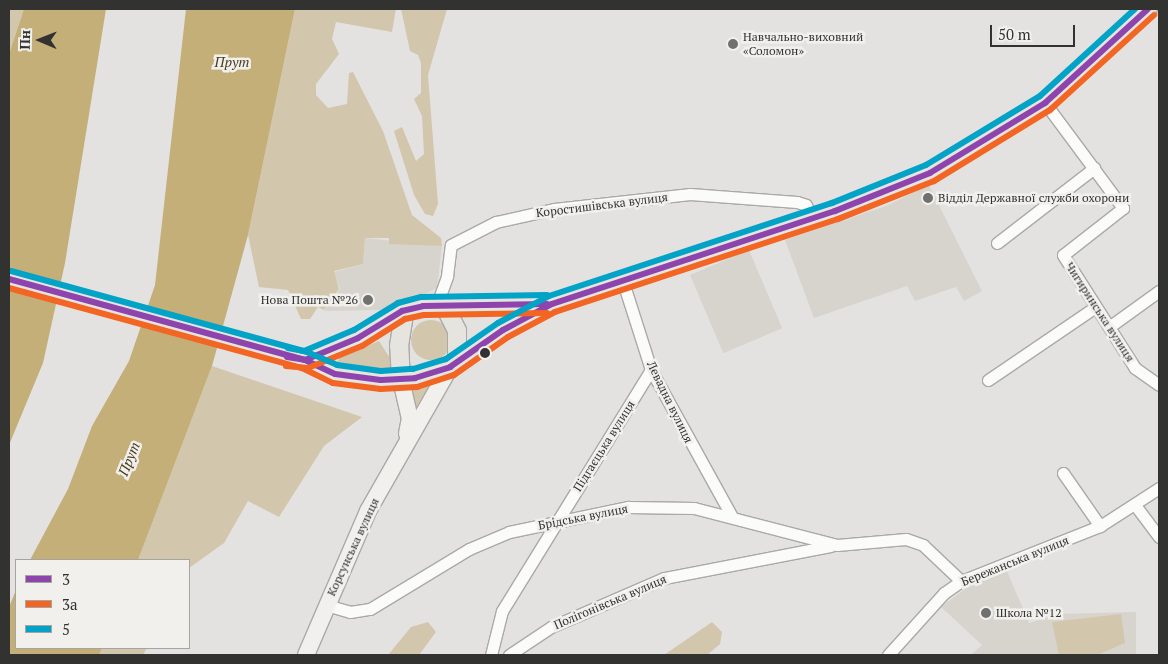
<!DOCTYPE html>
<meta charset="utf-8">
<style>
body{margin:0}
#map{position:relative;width:1168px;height:664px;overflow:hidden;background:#e3e2e1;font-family:"PT Serif",serif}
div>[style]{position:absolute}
.built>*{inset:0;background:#d7d4ce;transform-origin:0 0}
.green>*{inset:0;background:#d2c6ad}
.round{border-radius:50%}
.water>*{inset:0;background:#c4af79}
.roads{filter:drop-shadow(1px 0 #aaa9a8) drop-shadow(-1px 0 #aaa9a8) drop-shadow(0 1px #aaa9a8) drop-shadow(0 -1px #aaa9a8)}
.street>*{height:11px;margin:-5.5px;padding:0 5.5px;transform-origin:5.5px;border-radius:5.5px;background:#fbfbfa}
.secondary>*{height:16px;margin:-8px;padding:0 8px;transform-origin:8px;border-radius:8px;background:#f1f0ed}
.primary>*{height:18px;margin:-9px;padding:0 9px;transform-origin:9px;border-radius:9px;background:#e6e4df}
.bus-1>*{height:6px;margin:-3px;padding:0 3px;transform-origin:3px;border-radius:3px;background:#8e44ad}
.bus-2>*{height:6px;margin:-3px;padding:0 3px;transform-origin:3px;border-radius:3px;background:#f26522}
.bus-3>*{height:6px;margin:-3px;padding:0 3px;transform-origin:3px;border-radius:3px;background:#02a3c6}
.dots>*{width:14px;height:14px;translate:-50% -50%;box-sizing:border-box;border:2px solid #f1f0ed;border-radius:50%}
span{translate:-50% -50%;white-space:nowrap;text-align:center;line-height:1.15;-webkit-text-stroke:5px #f1f0ed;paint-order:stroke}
.poi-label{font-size:12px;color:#323231}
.left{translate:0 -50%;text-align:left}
.right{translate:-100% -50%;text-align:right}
.street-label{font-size:12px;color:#323231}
.water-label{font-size:14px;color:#4a3c1b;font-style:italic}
.frame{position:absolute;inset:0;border:10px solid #323231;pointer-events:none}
.legend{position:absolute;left:15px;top:559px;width:175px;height:90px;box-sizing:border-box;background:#f1f0ed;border:1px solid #a5a4a2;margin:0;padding:6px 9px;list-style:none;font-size:15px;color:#323231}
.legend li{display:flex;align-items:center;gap:10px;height:25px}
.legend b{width:25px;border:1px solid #a5a4a2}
.north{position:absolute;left:15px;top:15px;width:50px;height:50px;-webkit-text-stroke:4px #f1f0ed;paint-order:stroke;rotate:271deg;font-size:14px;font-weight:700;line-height:20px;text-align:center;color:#323231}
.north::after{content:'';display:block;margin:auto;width:18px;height:22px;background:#323231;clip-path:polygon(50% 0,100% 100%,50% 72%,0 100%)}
.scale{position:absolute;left:990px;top:25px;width:85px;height:22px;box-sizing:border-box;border:2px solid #323231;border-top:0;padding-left:6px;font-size:15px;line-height:18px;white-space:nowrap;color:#323231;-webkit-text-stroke:4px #f1f0ed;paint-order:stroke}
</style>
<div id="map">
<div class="built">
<div style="clip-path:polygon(929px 185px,982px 291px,964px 301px,956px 287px,915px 301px,907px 286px,814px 318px,785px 240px,886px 206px)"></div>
<div style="clip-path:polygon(365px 238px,442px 246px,437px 288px,406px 304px,379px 310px,324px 311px,340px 289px,334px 272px,363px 264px)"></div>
<div style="left:749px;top:250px;width:85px;height:64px;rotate:67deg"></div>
<div style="clip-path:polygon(1007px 571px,1029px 623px,1058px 614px,1136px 612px,1136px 655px,971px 655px,982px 645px,941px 607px,965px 589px)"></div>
</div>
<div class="green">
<div style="clip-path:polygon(9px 9px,24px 9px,9px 54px)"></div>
<div style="clip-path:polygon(295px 9px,396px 9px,392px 32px,336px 22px,332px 39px,339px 54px,316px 84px,316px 95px,328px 108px,347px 104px,349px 73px,353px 72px,383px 131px,412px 215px,441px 238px,442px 246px,389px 244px,389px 238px,365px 238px,363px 264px,334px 271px,339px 289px,324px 310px,318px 307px,310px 319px,301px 319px,288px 290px,259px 287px,248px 235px)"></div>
<div style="clip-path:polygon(401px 9px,447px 9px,428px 75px,438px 204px,433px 216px,425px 214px,414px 195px,394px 131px,402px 127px,416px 161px,424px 154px,422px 116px,414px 99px,421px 93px,421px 63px,418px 55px,410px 51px)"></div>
<div class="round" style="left:411px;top:320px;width:40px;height:40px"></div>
<div style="clip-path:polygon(379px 341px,395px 366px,392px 369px,336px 366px,339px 358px)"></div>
<div style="clip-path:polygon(212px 366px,362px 417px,324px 446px,279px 517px,248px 501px,224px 543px,189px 568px,189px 560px,138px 560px)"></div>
<div style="clip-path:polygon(406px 384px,430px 384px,414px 411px)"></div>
<div style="clip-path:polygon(1121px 614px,1125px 643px,1097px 655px,1059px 655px,1052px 622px)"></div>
<div style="clip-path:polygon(428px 622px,436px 632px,419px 655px,388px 655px,411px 627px)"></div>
<div style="clip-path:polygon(712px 622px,722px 632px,720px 644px,707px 655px,664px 655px)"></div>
<div style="clip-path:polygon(102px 648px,147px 648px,143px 655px,99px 655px)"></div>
</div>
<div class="water">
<div style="clip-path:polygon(24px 9px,106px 9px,65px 263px,43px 363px,9px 445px,9px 54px)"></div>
<div style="clip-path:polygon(186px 9px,295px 9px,248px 235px,212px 366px,138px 560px,30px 560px,68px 489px,92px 426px,129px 361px,155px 285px)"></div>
<div style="clip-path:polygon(16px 590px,16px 648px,102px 648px,99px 655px,9px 655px,9px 607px)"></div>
</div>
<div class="roads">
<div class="street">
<div style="left:1045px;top:103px;width:131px;rotate:53.4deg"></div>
<div style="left:1123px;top:208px;width:76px;rotate:141.9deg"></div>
<div style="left:1063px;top:255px;width:134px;rotate:57.5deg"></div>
<div style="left:1135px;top:368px;width:29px;rotate:35deg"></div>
<div style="left:997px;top:243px;width:123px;rotate:-37.7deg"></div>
<div style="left:623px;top:282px;width:92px;rotate:72.3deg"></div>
<div style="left:651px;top:370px;width:166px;rotate:61.1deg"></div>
<div style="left:437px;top:304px;width:30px;rotate:-70deg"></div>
<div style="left:447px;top:276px;width:31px;rotate:-83deg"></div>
<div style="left:451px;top:245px;width:51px;rotate:-27.1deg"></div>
<div style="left:496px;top:222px;width:59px;rotate:-12.6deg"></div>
<div style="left:554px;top:209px;width:137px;rotate:-6.3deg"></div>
<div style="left:690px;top:194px;width:107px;rotate:4.3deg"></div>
<div style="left:797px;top:202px;width:9px;rotate:18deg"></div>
<div style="left:806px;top:205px;width:14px;rotate:65deg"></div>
<div style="left:1109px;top:327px;width:62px;rotate:-35.8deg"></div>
<div style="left:988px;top:380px;width:128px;rotate:-34.2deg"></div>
<div style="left:1063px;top:473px;width:65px;rotate:55.1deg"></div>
<div style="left:1135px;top:505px;width:40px;rotate:53deg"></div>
<div style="left:326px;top:605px;width:25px;rotate:16deg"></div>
<div style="left:350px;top:612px;width:20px;rotate:-9deg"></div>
<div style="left:370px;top:609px;width:116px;rotate:-31.2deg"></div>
<div style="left:469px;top:549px;width:43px;rotate:-23deg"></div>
<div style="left:509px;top:532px;width:122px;rotate:-11.9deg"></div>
<div style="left:628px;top:507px;width:66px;rotate:0.9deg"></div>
<div style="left:694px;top:508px;width:148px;rotate:14.5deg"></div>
<div style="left:837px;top:545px;width:69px;rotate:-5deg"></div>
<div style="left:906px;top:539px;width:18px;rotate:19deg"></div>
<div style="left:923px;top:545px;width:52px;rotate:43.5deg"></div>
<div style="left:491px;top:655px;width:45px;rotate:-76deg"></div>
<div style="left:502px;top:611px;width:283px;rotate:-58.3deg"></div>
<div style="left:509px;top:655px;width:50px;rotate:-33.7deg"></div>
<div style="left:551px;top:627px;width:123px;rotate:-23.4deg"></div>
<div style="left:664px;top:578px;width:169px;rotate:-10.9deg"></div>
<div style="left:888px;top:655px;width:84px;rotate:-47.9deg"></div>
<div style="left:944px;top:593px;width:21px;rotate:-35deg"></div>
<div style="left:961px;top:581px;width:149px;rotate:-21.6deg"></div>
<div style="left:1100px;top:526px;width:70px;rotate:-32.8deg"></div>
</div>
<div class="secondary">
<div style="left:401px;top:380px;width:39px;rotate:77deg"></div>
<div style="left:410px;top:418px;width:16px;rotate:101deg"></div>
<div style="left:306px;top:655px;width:157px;rotate:-66.7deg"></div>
<div style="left:368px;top:511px;width:166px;rotate:-60.3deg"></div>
</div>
<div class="primary">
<div style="left:9px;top:279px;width:307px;rotate:15.3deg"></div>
<div style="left:305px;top:360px;width:33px;rotate:25deg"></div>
<div style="left:335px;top:374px;width:46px;rotate:7.4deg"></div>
<div style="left:381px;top:380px;width:34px;rotate:-3deg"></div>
<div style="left:415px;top:378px;width:37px;rotate:-17deg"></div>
<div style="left:450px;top:367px;width:65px;rotate:-34.9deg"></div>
<div style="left:503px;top:330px;width:55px;rotate:-28deg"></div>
<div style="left:552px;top:304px;width:298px;rotate:-18.2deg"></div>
<div style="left:835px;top:211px;width:102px;rotate:-21.8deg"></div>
<div style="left:930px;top:173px;width:135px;rotate:-31.3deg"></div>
<div style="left:1045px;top:103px;width:139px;rotate:-42.4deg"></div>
<div style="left:444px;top:305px;width:29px;rotate:63deg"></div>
<div style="left:457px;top:331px;width:32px;rotate:90deg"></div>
<div style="left:305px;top:360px;width:57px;rotate:-22.5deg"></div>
<div style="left:358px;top:338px;width:55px;rotate:-30.8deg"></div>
<div style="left:405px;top:310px;width:33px;rotate:-11deg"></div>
<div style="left:437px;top:304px;width:112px"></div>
<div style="left:401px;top:380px;width:34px;rotate:-93deg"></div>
<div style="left:399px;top:346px;width:36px;rotate:-81deg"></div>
</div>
</div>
<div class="bus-1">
<div style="left:9px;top:279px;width:307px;rotate:15.3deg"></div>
<div style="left:305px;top:360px;width:33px;rotate:25deg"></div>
<div style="left:335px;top:374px;width:46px;rotate:7.4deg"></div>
<div style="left:381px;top:380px;width:34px;rotate:-3deg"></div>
<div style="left:415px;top:378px;width:37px;rotate:-17deg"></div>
<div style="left:450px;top:367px;width:65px;rotate:-34.9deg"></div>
<div style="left:503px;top:330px;width:55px;rotate:-28deg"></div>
<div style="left:552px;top:304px;width:298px;rotate:-18.2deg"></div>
<div style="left:835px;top:211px;width:102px;rotate:-21.8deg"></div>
<div style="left:930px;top:173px;width:135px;rotate:-31.3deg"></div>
<div style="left:1045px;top:103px;width:139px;rotate:-42.4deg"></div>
<div style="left:287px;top:357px;width:18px;rotate:9deg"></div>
<div style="left:305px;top:360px;width:57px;rotate:-22.5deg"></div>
<div style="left:358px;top:338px;width:52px;rotate:-31.5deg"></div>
<div style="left:402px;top:311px;width:22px;rotate:-13deg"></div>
<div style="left:423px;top:306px;width:124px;rotate:-0.9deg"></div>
</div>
<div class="bus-2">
<div style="left:9px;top:288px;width:304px;rotate:15.3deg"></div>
<div style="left:302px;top:368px;width:34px;rotate:26deg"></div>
<div style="left:333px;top:383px;width:48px;rotate:7.1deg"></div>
<div style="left:381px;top:389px;width:36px;rotate:-3deg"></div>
<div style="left:417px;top:387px;width:39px;rotate:-18deg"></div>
<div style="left:454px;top:375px;width:66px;rotate:-35.1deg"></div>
<div style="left:508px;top:337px;width:53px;rotate:-28deg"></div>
<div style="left:555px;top:312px;width:298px;rotate:-18.2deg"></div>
<div style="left:838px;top:219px;width:103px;rotate:-21.6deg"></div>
<div style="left:934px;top:181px;width:136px;rotate:-31.5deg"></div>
<div style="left:1050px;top:110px;width:141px;rotate:-42.4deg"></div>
<div style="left:286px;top:366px;width:22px;rotate:5deg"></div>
<div style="left:308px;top:368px;width:58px;rotate:-22.2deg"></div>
<div style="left:362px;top:346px;width:51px;rotate:-32.1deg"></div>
<div style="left:405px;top:319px;width:19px;rotate:-12deg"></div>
<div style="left:424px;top:315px;width:123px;rotate:-0.9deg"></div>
</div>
<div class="bus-3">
<div style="left:11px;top:271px;width:307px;rotate:15.3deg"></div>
<div style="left:307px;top:352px;width:33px;rotate:23deg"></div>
<div style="left:337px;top:365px;width:44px;rotate:7.8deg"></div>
<div style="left:381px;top:371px;width:32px;rotate:-4deg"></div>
<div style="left:413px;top:369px;width:34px;rotate:-17deg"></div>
<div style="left:446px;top:359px;width:63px;rotate:-34.7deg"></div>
<div style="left:498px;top:323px;width:58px;rotate:-27.9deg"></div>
<div style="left:549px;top:296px;width:298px;rotate:-18.2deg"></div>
<div style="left:832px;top:203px;width:101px;rotate:-22deg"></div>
<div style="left:926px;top:165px;width:133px;rotate:-31.2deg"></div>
<div style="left:1040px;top:96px;width:129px;rotate:-42.5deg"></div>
<div style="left:288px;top:348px;width:16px;rotate:11deg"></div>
<div style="left:304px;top:351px;width:54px;rotate:-22.8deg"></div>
<div style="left:354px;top:330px;width:52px;rotate:-31.5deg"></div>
<div style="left:398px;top:303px;width:24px;rotate:-15deg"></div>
<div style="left:421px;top:297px;width:126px;rotate:-0.9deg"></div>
</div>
<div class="dots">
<div style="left:733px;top:44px;background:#70706f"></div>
<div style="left:928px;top:198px;background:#70706f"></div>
<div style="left:368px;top:300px;background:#70706f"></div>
<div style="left:485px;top:353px;background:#323231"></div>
<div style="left:986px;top:613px;background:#70706f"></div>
</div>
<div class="poi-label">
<span class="left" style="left:743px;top:44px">Навчально-виховний<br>«Соломон»</span>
<span class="left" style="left:938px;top:198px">Відділ Державної служби охорони</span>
<span class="right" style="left:358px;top:300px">Нова Пошта №26</span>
<span class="left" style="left:996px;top:613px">Школа №12</span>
</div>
<div class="street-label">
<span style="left:602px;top:205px;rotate:-7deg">Коростишівська вулиця</span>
<span style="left:1100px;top:312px;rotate:57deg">Чигиринська вулиця</span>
<span style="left:670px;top:402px;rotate:64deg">Левадна вулиця</span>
<span style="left:604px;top:446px;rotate:-58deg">Підгаєцька вулиця</span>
<span style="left:583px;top:517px;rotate:-11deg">Брідська вулиця</span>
<span style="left:353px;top:547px;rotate:-65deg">Корсунська вулиця</span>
<span style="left:1015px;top:561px;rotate:-22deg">Бережанська вулиця</span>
<span style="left:610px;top:602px;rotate:-23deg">Полігонівська вулиця</span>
</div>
<div class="water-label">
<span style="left:232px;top:62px">Прут</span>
<span style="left:129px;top:459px;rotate:-68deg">Прут</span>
</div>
<div class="frame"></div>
<ul class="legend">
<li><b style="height:6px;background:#8e44ad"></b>3</li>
<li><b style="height:6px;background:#f26522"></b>3а</li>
<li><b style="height:6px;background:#02a3c6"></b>5</li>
</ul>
<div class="north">Пн</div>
<div class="scale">50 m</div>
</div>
